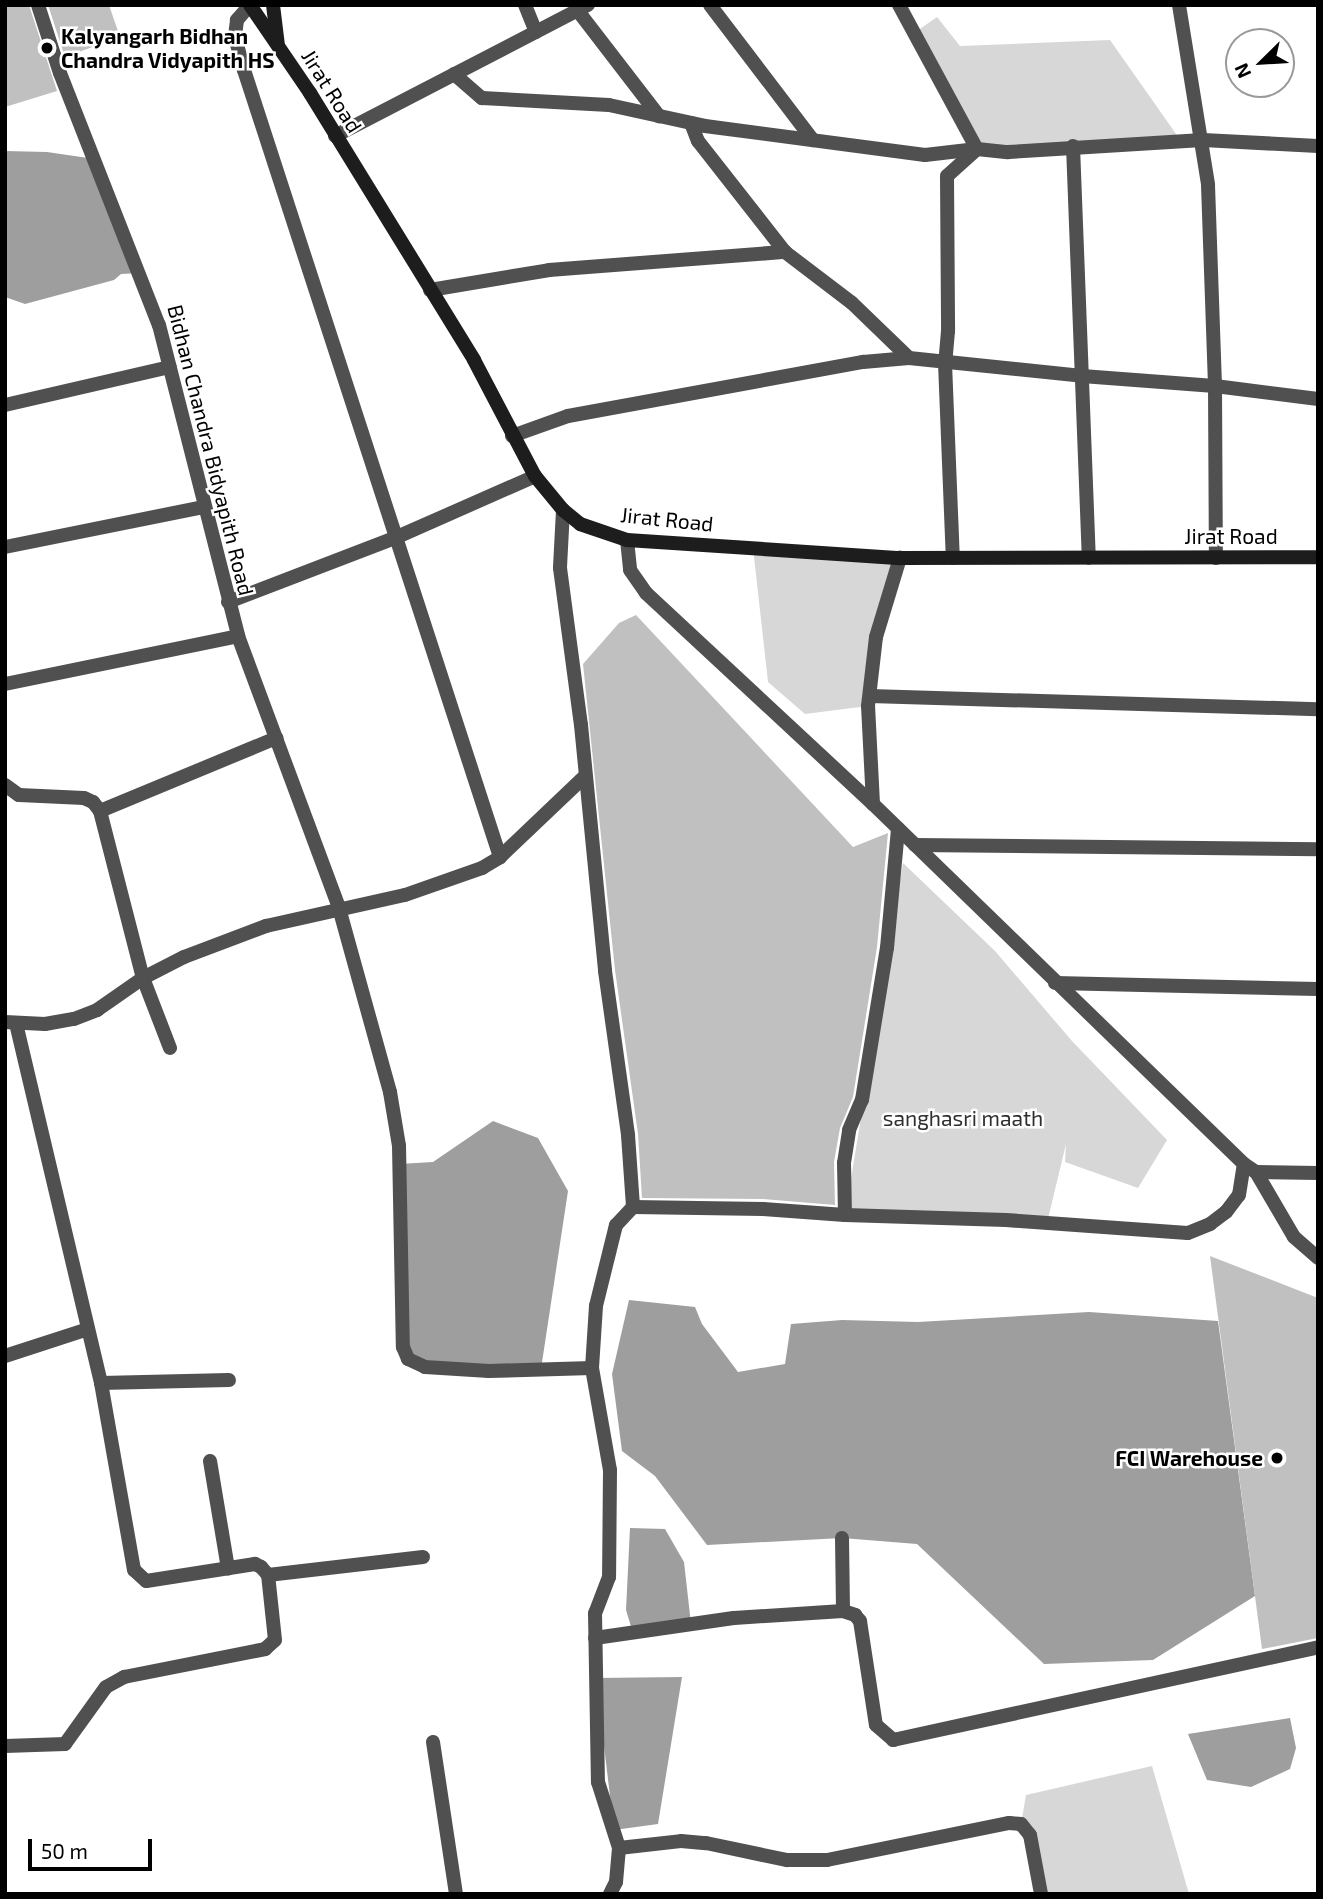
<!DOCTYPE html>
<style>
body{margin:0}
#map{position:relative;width:1323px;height:1899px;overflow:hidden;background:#fff;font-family:"Exo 2",sans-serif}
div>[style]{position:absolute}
.green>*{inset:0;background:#d7d7d7}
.water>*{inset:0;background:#9e9e9e}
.building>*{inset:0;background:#c0c0c0}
.minor>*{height:14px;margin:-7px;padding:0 7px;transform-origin:7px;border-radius:7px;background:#505050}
.tertiary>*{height:14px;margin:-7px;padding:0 7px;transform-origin:7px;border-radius:7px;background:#505050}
.secondary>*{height:14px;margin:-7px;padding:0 7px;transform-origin:7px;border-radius:7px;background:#1d1d1d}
.dots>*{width:19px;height:19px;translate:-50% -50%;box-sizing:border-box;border:4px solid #fff;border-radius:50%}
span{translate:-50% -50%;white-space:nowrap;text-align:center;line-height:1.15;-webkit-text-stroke:5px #fff;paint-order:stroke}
.poi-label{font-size:21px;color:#000;font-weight:700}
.left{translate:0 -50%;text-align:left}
.right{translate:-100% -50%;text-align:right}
.street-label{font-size:21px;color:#000}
.park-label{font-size:21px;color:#2e2e2e}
.frame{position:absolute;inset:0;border:7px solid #000;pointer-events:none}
.north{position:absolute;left:1225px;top:28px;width:70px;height:70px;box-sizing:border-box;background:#fff;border:2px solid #999;border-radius:50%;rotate:246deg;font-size:19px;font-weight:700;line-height:28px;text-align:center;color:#000}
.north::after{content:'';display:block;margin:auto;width:24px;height:32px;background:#000;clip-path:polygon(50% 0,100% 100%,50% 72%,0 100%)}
.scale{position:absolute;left:28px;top:1839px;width:124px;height:32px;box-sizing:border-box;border:4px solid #000;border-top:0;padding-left:9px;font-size:21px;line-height:24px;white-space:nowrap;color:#000;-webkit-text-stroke:5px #fff;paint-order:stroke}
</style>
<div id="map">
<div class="green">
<div style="clip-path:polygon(937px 17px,960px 46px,1110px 40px,1181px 141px,977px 149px,914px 33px)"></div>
<div style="clip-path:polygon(753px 548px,900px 558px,876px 637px,868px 706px,805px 714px,768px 682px)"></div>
<div style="clip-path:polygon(903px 863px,995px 951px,1072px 1041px,1167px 1140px,1138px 1188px,1065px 1162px,1066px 1144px,1047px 1223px,845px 1215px)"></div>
<div style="clip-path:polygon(1152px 1766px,1189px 1894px,1041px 1894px,1021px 1824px,1026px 1795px)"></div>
</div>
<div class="water">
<div style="clip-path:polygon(5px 151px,47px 152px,95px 159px,141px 273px,121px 274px,114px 280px,25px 304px,5px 297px)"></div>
<div style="clip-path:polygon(493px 1121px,538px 1138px,568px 1191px,541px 1369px,408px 1359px,399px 1164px,433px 1162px)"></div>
<div style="clip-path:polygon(629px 1300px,695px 1307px,702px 1324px,738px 1372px,785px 1364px,791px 1324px,842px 1320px,918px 1322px,1089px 1312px,1218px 1321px,1255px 1596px,1153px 1660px,1044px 1664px,917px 1544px,842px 1538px,707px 1545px,655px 1476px,622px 1451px,612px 1374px)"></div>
<div style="clip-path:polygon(630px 1528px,665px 1529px,684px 1562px,691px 1624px,633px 1633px,626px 1610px)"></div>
<div style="clip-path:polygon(682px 1677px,658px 1824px,614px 1830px,596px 1678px)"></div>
<div style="clip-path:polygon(1290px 1718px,1296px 1748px,1290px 1769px,1251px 1787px,1207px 1780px,1188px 1734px)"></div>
</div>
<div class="building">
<div style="clip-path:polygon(5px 5px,29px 5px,57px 91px,5px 107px)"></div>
<div style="clip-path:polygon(48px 5px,109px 5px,120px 37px,65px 57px)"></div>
<div style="clip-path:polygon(636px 615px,853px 847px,888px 833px,877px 947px,853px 1097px,840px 1128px,834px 1162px,835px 1205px,763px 1199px,642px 1198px,638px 1134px,615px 970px,583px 664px,619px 623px)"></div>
<div style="clip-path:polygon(1210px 1256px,1318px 1298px,1318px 1638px,1262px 1649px)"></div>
</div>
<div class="minor">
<div style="left:38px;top:5px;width:71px;rotate:72.1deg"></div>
<div style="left:60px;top:73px;width:271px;rotate:68.6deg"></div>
<div style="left:159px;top:325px;width:321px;rotate:75.7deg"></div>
<div style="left:238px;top:636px;width:290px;rotate:69.6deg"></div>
<div style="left:339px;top:908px;width:191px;rotate:74.5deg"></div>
<div style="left:390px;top:1092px;width:55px;rotate:80.5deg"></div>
<div style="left:399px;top:1146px;width:201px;rotate:88.9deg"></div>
<div style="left:403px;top:1347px;width:13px;rotate:67deg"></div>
<div style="left:408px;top:1359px;width:19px;rotate:25deg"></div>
<div style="left:425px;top:1367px;width:64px;rotate:3.6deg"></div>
<div style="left:489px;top:1371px;width:103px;rotate:-1.7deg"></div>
<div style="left:250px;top:5px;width:20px;rotate:131deg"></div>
<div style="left:237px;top:20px;width:17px;rotate:97deg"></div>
<div style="left:235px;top:37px;width:34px;rotate:75deg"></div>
<div style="left:244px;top:70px;width:828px;rotate:71.98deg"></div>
<div style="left:525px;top:5px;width:29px;rotate:68deg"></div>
<div style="left:710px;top:5px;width:170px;rotate:52.7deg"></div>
<div style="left:899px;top:5px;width:164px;rotate:61.6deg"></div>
<div style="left:977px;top:149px;width:40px;rotate:138deg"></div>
<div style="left:947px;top:176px;width:155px;rotate:89.6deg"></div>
<div style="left:948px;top:331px;width:32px;rotate:95deg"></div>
<div style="left:945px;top:363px;width:195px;rotate:87.7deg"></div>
<div style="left:1179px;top:5px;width:182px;rotate:80.8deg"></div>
<div style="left:1208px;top:185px;width:201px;rotate:88deg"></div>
<div style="left:1215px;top:386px;width:172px;rotate:89.7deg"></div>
<div style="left:578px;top:11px;width:133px;rotate:52.4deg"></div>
<div style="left:454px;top:74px;width:37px;rotate:41deg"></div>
<div style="left:482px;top:98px;width:127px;rotate:3.2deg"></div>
<div style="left:609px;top:105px;width:98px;rotate:12.3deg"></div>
<div style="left:705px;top:126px;width:222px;rotate:7.5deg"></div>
<div style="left:925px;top:155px;width:52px;rotate:-6.6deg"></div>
<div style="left:977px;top:149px;width:31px;rotate:6deg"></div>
<div style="left:1008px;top:152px;width:195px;rotate:-3.5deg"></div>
<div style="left:1203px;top:140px;width:115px;rotate:3deg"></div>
<div style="left:691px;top:123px;width:19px;rotate:69deg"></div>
<div style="left:698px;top:141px;width:141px;rotate:51.9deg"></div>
<div style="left:335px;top:136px;width:285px;rotate:-27.4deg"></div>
<div style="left:1073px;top:146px;width:412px;rotate:87.8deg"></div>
<div style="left:430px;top:290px;width:121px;rotate:-9.5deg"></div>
<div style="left:549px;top:270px;width:237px;rotate:-4.4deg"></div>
<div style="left:785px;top:252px;width:84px;rotate:37.3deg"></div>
<div style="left:852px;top:303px;width:79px;rotate:44deg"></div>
<div style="left:5px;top:405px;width:169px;rotate:-13deg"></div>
<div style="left:512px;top:436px;width:59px;rotate:-19.7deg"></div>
<div style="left:568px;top:416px;width:300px;rotate:-10.4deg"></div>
<div style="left:863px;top:362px;width:46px;rotate:-5deg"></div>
<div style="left:909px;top:358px;width:174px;rotate:5.9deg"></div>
<div style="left:1082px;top:376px;width:133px;rotate:4.3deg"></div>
<div style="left:1215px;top:386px;width:104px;rotate:7.2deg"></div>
<div style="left:627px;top:540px;width:30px;rotate:84deg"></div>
<div style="left:630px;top:570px;width:28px;rotate:55deg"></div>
<div style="left:646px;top:593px;width:310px;rotate:42.9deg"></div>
<div style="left:873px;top:804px;width:517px;rotate:44.14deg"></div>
<div style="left:1244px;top:1164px;width:14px;rotate:34deg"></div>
<div style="left:1256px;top:1172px;width:62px;rotate:0.9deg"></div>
<div style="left:5px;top:547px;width:202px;rotate:-11.4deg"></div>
<div style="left:228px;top:602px;width:181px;rotate:-21deg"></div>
<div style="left:397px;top:537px;width:151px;rotate:-23.8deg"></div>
<div style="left:5px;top:684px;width:238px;rotate:-11.6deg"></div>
<div style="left:870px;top:696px;width:448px;rotate:1.7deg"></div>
<div style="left:5px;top:785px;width:17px;rotate:36deg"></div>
<div style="left:19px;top:795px;width:65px;rotate:2.6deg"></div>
<div style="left:84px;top:798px;width:10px;rotate:24deg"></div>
<div style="left:93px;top:802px;width:11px;rotate:52deg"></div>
<div style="left:100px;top:811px;width:172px;rotate:75.6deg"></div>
<div style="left:143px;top:978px;width:75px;rotate:68.9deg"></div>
<div style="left:873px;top:804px;width:98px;rotate:-92.9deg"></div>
<div style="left:868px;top:706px;width:69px;rotate:-83.4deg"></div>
<div style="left:876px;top:637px;width:83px;rotate:-73.1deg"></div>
<div style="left:100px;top:811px;width:191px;rotate:-22.5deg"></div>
<div style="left:915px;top:845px;width:403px;rotate:0.6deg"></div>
<div style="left:1055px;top:983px;width:263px;rotate:1.3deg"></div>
<div style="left:5px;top:1022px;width:40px;rotate:2.9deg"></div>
<div style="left:45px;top:1024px;width:29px;rotate:-10deg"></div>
<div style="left:74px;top:1019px;width:25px;rotate:-21deg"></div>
<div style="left:97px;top:1010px;width:56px;rotate:-34.8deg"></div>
<div style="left:143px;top:978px;width:46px;rotate:-27.1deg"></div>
<div style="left:184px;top:957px;width:88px;rotate:-20.7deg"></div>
<div style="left:266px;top:926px;width:142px;rotate:-12.6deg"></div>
<div style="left:405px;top:895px;width:82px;rotate:-19.3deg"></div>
<div style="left:482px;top:868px;width:21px;rotate:-31deg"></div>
<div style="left:500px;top:857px;width:117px;rotate:-43.6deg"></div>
<div style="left:1256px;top:1172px;width:75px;rotate:59.7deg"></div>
<div style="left:1294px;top:1237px;width:32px;rotate:41deg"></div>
<div style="left:633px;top:1207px;width:130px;rotate:0.9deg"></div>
<div style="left:763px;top:1209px;width:82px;rotate:4.2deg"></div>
<div style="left:845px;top:1215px;width:52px;rotate:-91.1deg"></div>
<div style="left:844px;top:1163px;width:33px;rotate:-81deg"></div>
<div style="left:849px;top:1130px;width:33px;rotate:-67deg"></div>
<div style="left:862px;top:1100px;width:154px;rotate:-80.7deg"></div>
<div style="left:887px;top:948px;width:120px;rotate:-84.7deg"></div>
<div style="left:845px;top:1215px;width:161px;rotate:1.8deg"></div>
<div style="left:1006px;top:1220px;width:182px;rotate:4.1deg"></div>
<div style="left:1188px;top:1233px;width:24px;rotate:-22deg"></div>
<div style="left:1210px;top:1224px;width:20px;rotate:-37deg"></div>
<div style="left:1226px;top:1212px;width:21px;rotate:-53deg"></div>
<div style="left:1239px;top:1195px;width:31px;rotate:-81deg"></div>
<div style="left:5px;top:1356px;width:87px;rotate:-18deg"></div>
<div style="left:101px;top:1383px;width:128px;rotate:-1.3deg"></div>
<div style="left:210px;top:1461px;width:109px;rotate:80.5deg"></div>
<div style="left:842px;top:1538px;width:73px;rotate:89.2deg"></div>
<div style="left:268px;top:1575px;width:156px;rotate:-6.6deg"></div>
<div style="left:595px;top:1638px;width:140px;rotate:-8.2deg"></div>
<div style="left:734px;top:1618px;width:109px;rotate:-3.7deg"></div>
<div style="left:843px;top:1611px;width:13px;rotate:18deg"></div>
<div style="left:855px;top:1615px;width:8px;rotate:50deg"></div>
<div style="left:860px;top:1621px;width:105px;rotate:81.3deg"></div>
<div style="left:876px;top:1725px;width:23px;rotate:41deg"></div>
<div style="left:893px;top:1740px;width:435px;rotate:-12.3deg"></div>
<div style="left:433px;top:1742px;width:154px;rotate:81.4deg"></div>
<div style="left:5px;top:1746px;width:60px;rotate:-1.9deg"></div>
<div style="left:65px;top:1744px;width:70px;rotate:-54.3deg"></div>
<div style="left:106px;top:1687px;width:21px;rotate:-29deg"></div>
<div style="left:124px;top:1677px;width:144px;rotate:-11.2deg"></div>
<div style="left:265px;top:1649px;width:13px;rotate:-42deg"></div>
<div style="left:275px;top:1640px;width:65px;rotate:-96.1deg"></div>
<div style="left:268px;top:1575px;width:11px;rotate:-131deg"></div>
<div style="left:261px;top:1567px;width:7px;rotate:-153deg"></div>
<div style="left:255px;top:1564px;width:110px;rotate:171.1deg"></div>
<div style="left:146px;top:1581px;width:16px;rotate:-137deg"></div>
<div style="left:134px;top:1570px;width:190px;rotate:-100deg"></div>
<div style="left:101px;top:1383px;width:370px;rotate:-103.3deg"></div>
<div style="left:619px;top:1848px;width:62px;rotate:-6.4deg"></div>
<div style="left:681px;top:1841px;width:25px;rotate:5deg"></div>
<div style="left:706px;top:1843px;width:83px;rotate:11.9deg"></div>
<div style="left:787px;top:1860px;width:40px"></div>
<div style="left:827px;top:1860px;width:186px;rotate:-11.5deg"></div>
<div style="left:1009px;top:1823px;width:12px;rotate:5deg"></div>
<div style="left:1021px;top:1824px;width:14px;rotate:51deg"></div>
<div style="left:1030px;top:1835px;width:60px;rotate:79.4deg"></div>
</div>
<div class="tertiary">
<div style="left:563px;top:510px;width:58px;rotate:93deg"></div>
<div style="left:560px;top:568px;width:158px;rotate:82.4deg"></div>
<div style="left:581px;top:725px;width:247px;rotate:84.4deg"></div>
<div style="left:605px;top:971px;width:166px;rotate:82deg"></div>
<div style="left:628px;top:1135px;width:72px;rotate:86deg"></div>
<div style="left:633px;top:1207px;width:25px;rotate:133deg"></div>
<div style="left:616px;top:1225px;width:83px;rotate:103.9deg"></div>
<div style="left:596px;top:1306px;width:62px;rotate:93.7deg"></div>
<div style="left:592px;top:1368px;width:104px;rotate:80deg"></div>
<div style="left:610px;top:1470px;width:107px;rotate:90.5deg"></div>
<div style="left:609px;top:1577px;width:39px;rotate:111deg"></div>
<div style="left:595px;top:1613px;width:169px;rotate:89deg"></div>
<div style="left:598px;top:1782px;width:69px;rotate:72.3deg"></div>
<div style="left:619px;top:1848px;width:34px;rotate:95deg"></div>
<div style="left:616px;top:1882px;width:13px;rotate:117deg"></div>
</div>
<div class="secondary">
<div style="left:250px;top:5px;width:107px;rotate:55.7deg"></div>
<div style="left:310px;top:93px;width:313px;rotate:58.4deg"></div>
<div style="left:474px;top:360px;width:131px;rotate:62.3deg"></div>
<div style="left:535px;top:476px;width:44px;rotate:50.5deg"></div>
<div style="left:563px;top:510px;width:22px;rotate:39deg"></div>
<div style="left:580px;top:524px;width:50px;rotate:18.8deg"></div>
<div style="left:627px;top:540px;width:274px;rotate:3.8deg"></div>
<div style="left:900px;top:558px;width:418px;rotate:-0.1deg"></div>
<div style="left:273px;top:5px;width:38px;rotate:83deg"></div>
</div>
<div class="dots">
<div style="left:47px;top:48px;background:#000"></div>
<div style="left:1277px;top:1458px;background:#000"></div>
</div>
<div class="poi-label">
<span class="left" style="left:61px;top:48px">Kalyangarh Bidhan<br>Chandra Vidyapith HS</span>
<span class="right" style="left:1263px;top:1458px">FCI Warehouse</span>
</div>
<div class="street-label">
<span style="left:332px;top:91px;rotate:58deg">Jirat Road</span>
<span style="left:211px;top:450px;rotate:76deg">Bidhan Chandra Bidyapith Road</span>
<span style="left:667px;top:519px;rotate:6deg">Jirat Road</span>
<span style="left:1231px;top:536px">Jirat Road</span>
</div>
<div class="park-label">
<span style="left:963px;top:1118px">sanghasri maath</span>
</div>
<div class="frame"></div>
<div class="north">N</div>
<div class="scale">50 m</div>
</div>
